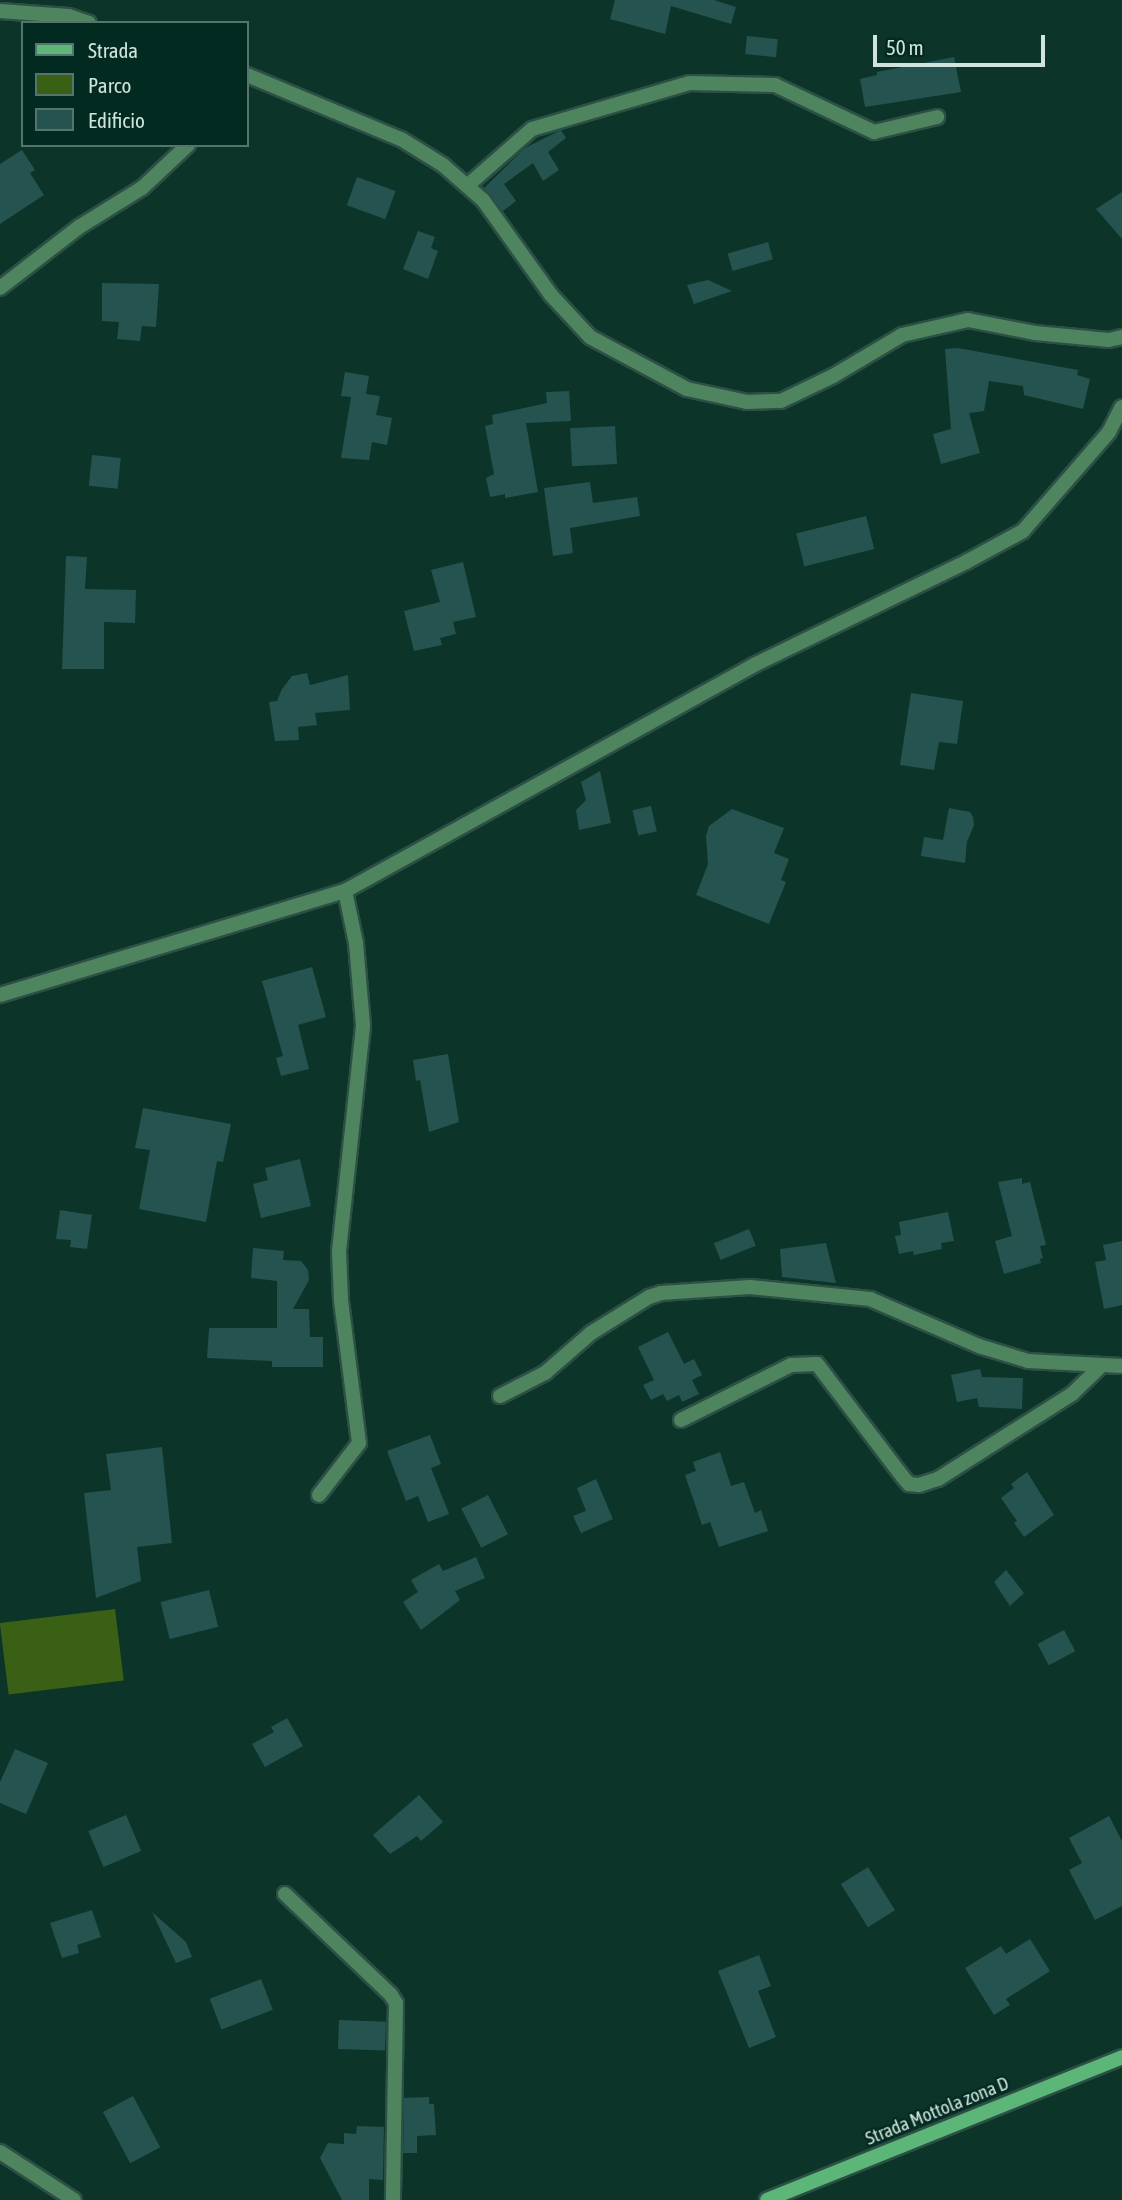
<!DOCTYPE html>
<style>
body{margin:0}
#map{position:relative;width:1122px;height:2200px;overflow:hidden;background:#0d3429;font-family:"Asap Condensed",sans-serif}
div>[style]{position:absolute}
.green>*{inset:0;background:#3a6015;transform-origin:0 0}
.building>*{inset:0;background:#255350;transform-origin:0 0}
.roads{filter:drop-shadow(2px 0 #2c5046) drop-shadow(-2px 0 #2c5046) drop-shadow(0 2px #2c5046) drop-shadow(0 -2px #2c5046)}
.street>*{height:14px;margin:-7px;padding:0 7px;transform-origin:7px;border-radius:7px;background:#4e855e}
.secondary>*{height:14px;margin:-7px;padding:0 7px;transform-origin:7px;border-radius:7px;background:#5bb678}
span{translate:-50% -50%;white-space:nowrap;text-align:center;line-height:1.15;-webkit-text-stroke:5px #022a20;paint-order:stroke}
.street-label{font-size:19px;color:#d0e4dd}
.legend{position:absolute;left:21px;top:21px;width:228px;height:126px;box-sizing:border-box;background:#022a20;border:2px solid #54746c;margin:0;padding:9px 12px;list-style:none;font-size:21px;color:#d0e4dd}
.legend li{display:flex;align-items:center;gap:14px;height:35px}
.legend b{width:35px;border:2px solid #54746c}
.scale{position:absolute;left:873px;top:35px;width:172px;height:32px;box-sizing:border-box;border:4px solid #d0e4dd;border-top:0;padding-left:9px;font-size:21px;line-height:24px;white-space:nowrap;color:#d0e4dd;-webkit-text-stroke:5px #022a20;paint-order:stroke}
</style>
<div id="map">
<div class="green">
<div style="left:115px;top:1609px;width:72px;height:116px;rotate:83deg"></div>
</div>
<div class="building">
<div style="clip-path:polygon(615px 0,714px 0,736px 7px,731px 24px,671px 6px,665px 34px,610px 19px)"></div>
<div style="left:747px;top:36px;width:31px;height:18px;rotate:6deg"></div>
<div style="clip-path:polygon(954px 57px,961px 92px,865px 107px,860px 79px,877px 75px,877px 72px)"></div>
<div style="clip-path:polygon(561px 130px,566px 138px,548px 152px,559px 170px,543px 181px,533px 163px,504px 184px,516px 201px,503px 211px,484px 188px,525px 148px)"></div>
<div style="clip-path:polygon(22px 150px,35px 170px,30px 173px,44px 195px,0 224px,0 164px)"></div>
<div style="left:357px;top:177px;width:41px;height:30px;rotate:20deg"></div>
<div style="clip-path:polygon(1122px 192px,1122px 239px,1096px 209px)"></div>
<div style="clip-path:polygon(418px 231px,435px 237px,431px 248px,438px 251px,428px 279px,403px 269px)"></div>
<div style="left:768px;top:242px;width:18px;height:42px;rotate:74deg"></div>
<div style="clip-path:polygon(708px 280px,732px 291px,694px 304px,687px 285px)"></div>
<div style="clip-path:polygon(102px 283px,159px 284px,156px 327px,142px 326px,140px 341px,117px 339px,119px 322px,102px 321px)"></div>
<div style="clip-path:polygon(958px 348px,1078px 370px,1077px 375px,1090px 379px,1083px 409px,1024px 395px,1023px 386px,989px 381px,984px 411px,969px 413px,980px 453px,941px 464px,933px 434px,951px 429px,945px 349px)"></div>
<div style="clip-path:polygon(345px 372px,369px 376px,366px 394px,380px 396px,376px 415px,392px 418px,387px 445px,372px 442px,369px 460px,341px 458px,351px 397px,341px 396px)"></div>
<div style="clip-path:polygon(569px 391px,571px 421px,526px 423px,538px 492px,505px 498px,505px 494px,490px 497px,486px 478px,494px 474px,485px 426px,493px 424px,492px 415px,547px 403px,546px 392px)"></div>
<div style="left:615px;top:426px;width:38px;height:45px;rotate:87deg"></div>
<div style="left:92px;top:455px;width:29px;height:31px;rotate:6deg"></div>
<div style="clip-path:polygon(590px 482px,593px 503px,637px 497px,640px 516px,570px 528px,573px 553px,553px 556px,544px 488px)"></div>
<div style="left:866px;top:516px;width:34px;height:72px;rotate:76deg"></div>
<div style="clip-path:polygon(66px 556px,87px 557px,85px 589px,136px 590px,135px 623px,104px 622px,104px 669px,62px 669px)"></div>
<div style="clip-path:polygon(463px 562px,476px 617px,453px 622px,456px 634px,440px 638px,442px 645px,414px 651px,404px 611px,440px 602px,431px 570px)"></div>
<div style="clip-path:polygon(307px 673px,310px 685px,348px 675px,350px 710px,315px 713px,317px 725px,298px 727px,299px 740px,275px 741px,269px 702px,277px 701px,282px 689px,292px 676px)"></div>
<div style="clip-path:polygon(911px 693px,963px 701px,957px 744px,939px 742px,934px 770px,900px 765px)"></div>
<div style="clip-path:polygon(600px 771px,611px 823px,579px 830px,576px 810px,586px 800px,581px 782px)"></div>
<div style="left:651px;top:806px;width:26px;height:19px;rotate:77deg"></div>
<div style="clip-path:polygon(949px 808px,970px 812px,973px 817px,974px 825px,967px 842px,965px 863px,921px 856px,924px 837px,943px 840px)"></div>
<div style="clip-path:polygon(732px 809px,784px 828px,774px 853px,789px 859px,781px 880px,786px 882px,769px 924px,696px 895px,708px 864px,706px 836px,709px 826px)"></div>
<div style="clip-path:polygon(312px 967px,326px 1017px,298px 1025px,309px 1069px,281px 1076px,276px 1058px,283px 1056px,262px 981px)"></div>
<div style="clip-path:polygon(448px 1054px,459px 1122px,429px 1132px,420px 1080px,416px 1081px,413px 1060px)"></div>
<div style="clip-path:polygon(143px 1108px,231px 1124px,223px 1162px,217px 1161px,206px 1222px,139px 1209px,150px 1150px,135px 1148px)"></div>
<div style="clip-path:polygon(300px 1159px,311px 1206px,261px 1218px,253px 1184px,268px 1180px,265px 1168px)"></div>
<div style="clip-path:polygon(1022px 1178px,1022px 1184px,1030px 1182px,1046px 1245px,1040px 1246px,1043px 1258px,1040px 1259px,1041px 1263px,1004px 1274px,995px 1241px,1012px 1236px,998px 1182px)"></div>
<div style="clip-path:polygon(60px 1210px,92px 1215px,87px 1249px,70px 1247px,71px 1240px,56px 1239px)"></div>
<div style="clip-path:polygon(948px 1212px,954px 1241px,941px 1243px,942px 1249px,914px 1255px,913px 1251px,899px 1254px,895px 1236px,901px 1235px,899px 1222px)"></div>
<div style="left:749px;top:1229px;width:18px;height:38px;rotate:68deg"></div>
<div style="clip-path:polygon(1122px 1241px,1122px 1305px,1104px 1309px,1095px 1262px,1106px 1260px,1103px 1245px)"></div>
<div style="clip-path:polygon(826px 1243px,836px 1283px,782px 1277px,780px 1249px)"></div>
<div style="clip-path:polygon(253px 1248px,284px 1251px,283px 1260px,301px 1261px,308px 1270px,309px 1280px,293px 1309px,309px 1309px,310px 1337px,323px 1337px,323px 1367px,272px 1367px,272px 1361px,207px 1358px,209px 1328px,277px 1328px,277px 1281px,251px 1278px)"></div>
<div style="clip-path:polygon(668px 1332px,684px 1364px,694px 1359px,702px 1375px,692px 1380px,699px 1394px,682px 1402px,679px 1395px,667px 1401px,663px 1394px,651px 1400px,643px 1385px,654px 1380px,638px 1347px)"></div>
<div style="clip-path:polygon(980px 1369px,982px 1377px,1023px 1378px,1022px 1409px,979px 1407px,977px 1398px,957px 1402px,951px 1375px)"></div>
<div style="clip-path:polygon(430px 1435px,441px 1464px,431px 1468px,449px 1514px,428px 1522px,418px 1496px,406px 1501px,387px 1451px)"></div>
<div style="clip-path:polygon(162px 1447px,172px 1543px,137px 1547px,141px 1581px,96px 1598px,84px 1493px,111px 1490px,106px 1454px)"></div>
<div style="clip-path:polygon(720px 1452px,731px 1486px,744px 1482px,755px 1513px,761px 1510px,768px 1531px,719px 1547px,710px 1522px,702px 1525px,685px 1475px,696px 1471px,693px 1462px)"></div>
<div style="clip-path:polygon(1027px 1472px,1054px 1515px,1024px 1537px,1014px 1523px,1017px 1521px,1001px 1498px,1014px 1488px,1011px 1484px)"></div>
<div style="clip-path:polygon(596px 1479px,613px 1519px,581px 1533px,573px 1516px,586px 1511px,577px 1488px)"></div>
<div style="left:488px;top:1495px;width:44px;height:30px;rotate:63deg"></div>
<div style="clip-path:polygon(476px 1557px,485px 1578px,455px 1591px,460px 1600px,421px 1630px,403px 1602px,418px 1592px,411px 1580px,439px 1564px,443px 1571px)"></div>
<div style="clip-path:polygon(1006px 1570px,1024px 1593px,1010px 1606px,994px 1582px)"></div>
<div style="left:209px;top:1590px;width:38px;height:50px;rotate:76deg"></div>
<div style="left:1064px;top:1630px;width:24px;height:30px;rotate:62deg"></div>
<div style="clip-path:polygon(287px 1718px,303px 1746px,265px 1767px,252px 1744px,274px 1732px,271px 1727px)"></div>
<div style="clip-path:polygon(15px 1749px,48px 1763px,26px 1814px,0 1803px,0 1782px)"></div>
<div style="clip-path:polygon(419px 1795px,443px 1822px,421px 1841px,417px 1836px,390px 1854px,373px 1835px)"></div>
<div style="left:126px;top:1815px;width:39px;height:41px;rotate:67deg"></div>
<div style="clip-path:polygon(1109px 1816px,1122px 1841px,1122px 1906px,1095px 1920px,1069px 1870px,1082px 1863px,1069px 1838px)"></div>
<div style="left:868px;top:1867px;width:51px;height:32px;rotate:58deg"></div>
<div style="clip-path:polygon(92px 1910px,101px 1937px,77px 1945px,79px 1953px,62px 1958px,50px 1923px)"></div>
<div style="clip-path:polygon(152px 1912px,186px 1942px,192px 1957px,176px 1963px)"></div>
<div style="clip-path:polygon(1030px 1939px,1050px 1971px,1006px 1999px,1010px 2005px,994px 2015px,965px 1968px,1001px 1946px,1006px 1954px)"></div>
<div style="clip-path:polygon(759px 1955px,771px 1986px,758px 1991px,776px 2037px,749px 2048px,718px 1971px)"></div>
<div style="left:261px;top:1979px;width:33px;height:55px;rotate:69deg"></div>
<div style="left:339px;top:2020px;width:47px;height:29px;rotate:2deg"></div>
<div style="left:133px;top:2096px;width:58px;height:34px;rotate:62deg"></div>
<div style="clip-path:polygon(429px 2097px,429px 2104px,434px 2104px,436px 2135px,417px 2136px,417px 2153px,403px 2153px,404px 2098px)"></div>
<div style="clip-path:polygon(357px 2126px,384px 2127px,383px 2180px,369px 2179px,369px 2200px,342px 2200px,320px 2158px,328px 2143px,344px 2144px,344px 2133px,356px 2134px)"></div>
</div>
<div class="roads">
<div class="street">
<div style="left:0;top:11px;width:69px;rotate:4.1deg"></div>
<div style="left:69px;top:16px;width:21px;rotate:19deg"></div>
<div style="left:247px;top:75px;width:167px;rotate:22.6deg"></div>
<div style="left:401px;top:139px;width:49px;rotate:31.8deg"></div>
<div style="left:443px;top:165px;width:53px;rotate:41.2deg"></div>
<div style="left:483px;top:200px;width:117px;rotate:54.4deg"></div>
<div style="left:551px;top:295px;width:57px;rotate:47.1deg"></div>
<div style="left:590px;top:337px;width:110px;rotate:28.2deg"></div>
<div style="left:687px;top:389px;width:61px;rotate:12.2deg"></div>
<div style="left:747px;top:402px;width:34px;rotate:-2deg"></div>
<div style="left:781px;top:401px;width:58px;rotate:-25.7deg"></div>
<div style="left:833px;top:376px;width:80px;rotate:-30.7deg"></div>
<div style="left:902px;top:335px;width:68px;rotate:-12.8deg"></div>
<div style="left:968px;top:320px;width:68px;rotate:11deg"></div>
<div style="left:1035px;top:333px;width:74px;rotate:5.4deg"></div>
<div style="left:1109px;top:340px;width:13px;rotate:-13deg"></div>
<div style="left:467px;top:186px;width:86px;rotate:-41.2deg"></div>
<div style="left:532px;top:129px;width:164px;rotate:-16.3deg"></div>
<div style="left:689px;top:83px;width:86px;rotate:1.3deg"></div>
<div style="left:775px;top:85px;width:110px;rotate:25.4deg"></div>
<div style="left:874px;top:132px;width:65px;rotate:-13.4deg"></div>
<div style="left:0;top:288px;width:100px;rotate:-37.7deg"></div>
<div style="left:79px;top:227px;width:74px;rotate:-31.8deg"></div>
<div style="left:142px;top:188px;width:63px;rotate:-43.1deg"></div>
<div style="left:0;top:995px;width:360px;rotate:-16.8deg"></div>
<div style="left:345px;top:891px;width:467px;rotate:-28.9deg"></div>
<div style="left:754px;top:665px;width:236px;rotate:-25.9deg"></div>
<div style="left:966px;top:562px;width:65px;rotate:-28.5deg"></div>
<div style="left:1023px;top:531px;width:131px;rotate:-49deg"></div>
<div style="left:1109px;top:432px;width:28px;rotate:-63deg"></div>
<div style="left:500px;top:1396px;width:51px;rotate:-27.1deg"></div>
<div style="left:545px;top:1373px;width:61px;rotate:-41deg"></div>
<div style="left:591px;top:1333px;width:68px;rotate:-31.8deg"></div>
<div style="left:649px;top:1297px;width:13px;rotate:-18deg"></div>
<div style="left:661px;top:1293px;width:89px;rotate:-3.9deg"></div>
<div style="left:750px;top:1287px;width:121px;rotate:5.7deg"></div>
<div style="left:870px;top:1299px;width:119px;rotate:23.3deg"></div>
<div style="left:979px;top:1346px;width:51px;rotate:17deg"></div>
<div style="left:1028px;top:1361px;width:94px;rotate:3deg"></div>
<div style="left:681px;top:1420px;width:123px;rotate:-26.6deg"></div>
<div style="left:791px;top:1365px;width:26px;rotate:-2deg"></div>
<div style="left:817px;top:1364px;width:141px;rotate:52.8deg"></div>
<div style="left:902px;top:1476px;width:11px;rotate:49deg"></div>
<div style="left:909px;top:1484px;width:10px;rotate:6deg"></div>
<div style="left:919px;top:1485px;width:20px;rotate:-18deg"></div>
<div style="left:938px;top:1479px;width:159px;rotate:-32.4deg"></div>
<div style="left:1072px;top:1394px;width:40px;rotate:-44deg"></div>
<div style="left:319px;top:1495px;width:66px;rotate:-52.4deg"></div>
<div style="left:359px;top:1443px;width:144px;rotate:-97.2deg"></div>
<div style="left:341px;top:1300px;width:49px;rotate:-92.3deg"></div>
<div style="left:339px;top:1251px;width:227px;rotate:-83.9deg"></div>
<div style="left:363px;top:1025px;width:82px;rotate:-94.9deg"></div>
<div style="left:356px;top:943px;width:53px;rotate:-101.9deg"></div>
<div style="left:285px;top:1894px;width:146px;rotate:43.6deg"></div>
<div style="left:391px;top:1995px;width:9px;rotate:58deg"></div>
<div style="left:396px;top:2003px;width:197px;rotate:90.9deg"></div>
<div style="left:0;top:2152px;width:88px;rotate:33deg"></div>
</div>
<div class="secondary">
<div style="left:767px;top:2200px;width:383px;rotate:-21.9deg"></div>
</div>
</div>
<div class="street-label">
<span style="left:937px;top:2111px;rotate:-22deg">Strada Mottola zona D</span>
</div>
<ul class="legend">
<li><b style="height:9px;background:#5bb678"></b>Strada</li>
<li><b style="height:19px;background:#3a6015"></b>Parco</li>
<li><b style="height:19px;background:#255350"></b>Edificio</li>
</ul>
<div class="scale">50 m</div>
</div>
